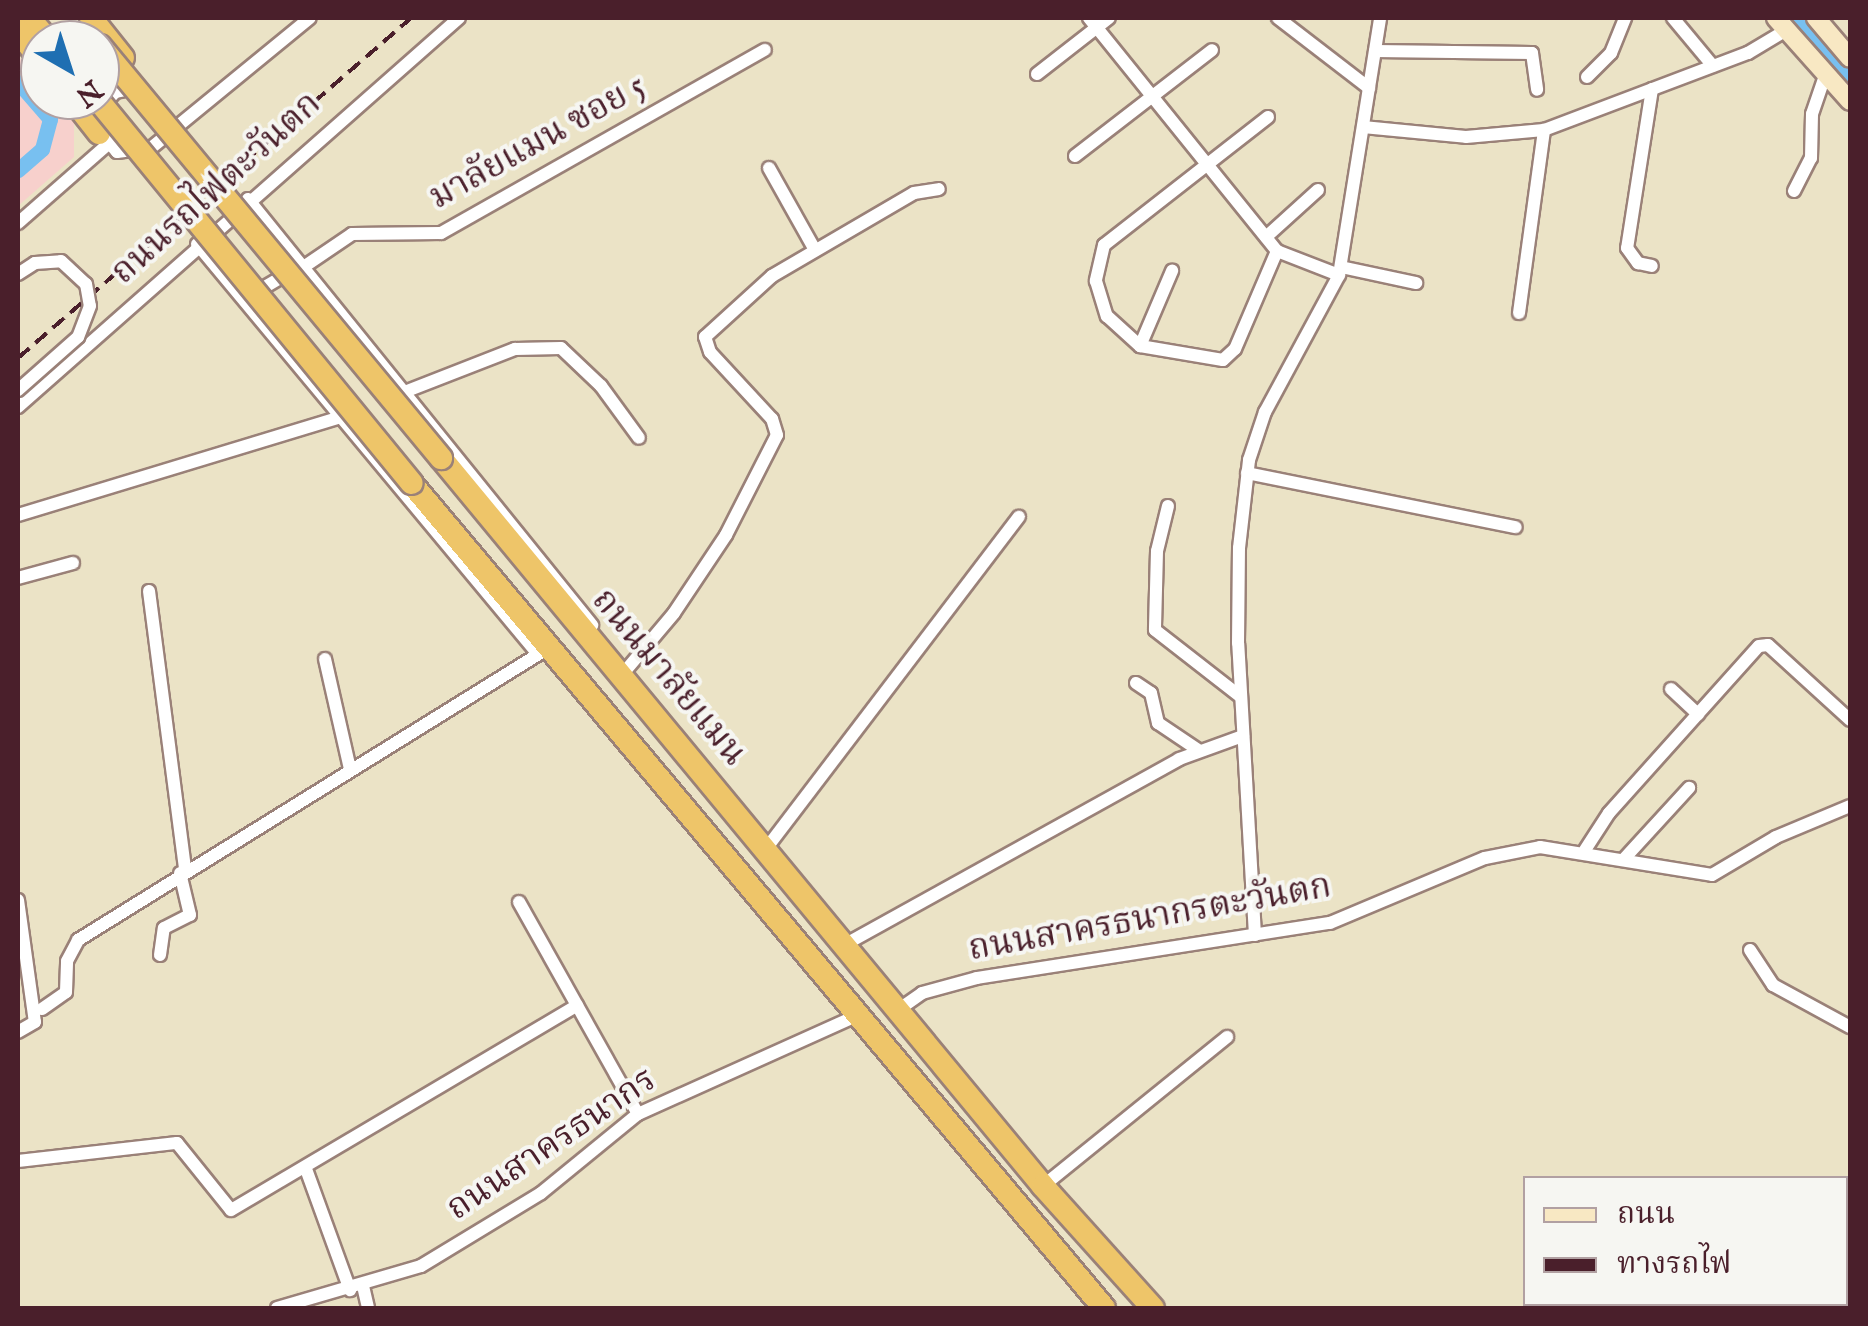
<!DOCTYPE html>
<meta charset="utf-8">
<style>
body{margin:0}
#map{position:relative;width:1868px;height:1326px;overflow:hidden;background:#ebe3c6;font-family:"IM FELL English","Noto Serif Thai",serif}
div>[style]{position:absolute}
.built>*{inset:0;background:#f7d0cc}
.canal>*{height:15px;margin:-7.5px;padding:0 7.5px;transform-origin:7.5px;border-radius:7.5px;background:#78c0f0}
.roads{filter:drop-shadow(2px 0 #9a8178) drop-shadow(-2px 0 #9a8178) drop-shadow(0 2px #9a8178) drop-shadow(0 -2px #9a8178)}
.street>*{height:12px;margin:-6px;padding:0 6px;transform-origin:6px;border-radius:6px;background:#fff}
.secondary>*{height:18px;margin:-9px;padding:0 9px;transform-origin:9px;border-radius:9px;background:#f8e8c3}
.highway>*{height:22px;margin:-11px;padding:0 11px;transform-origin:11px;border-radius:11px;background:#eec569}
.rail>*{height:4px;margin-top:-2px;transform-origin:0;background:repeating-linear-gradient(90deg,#4a1f2b 0 15px,transparent 0 23px)}
.bridges{filter:drop-shadow(2px 0 #9a8178) drop-shadow(-2px 0 #9a8178) drop-shadow(0 2px #9a8178) drop-shadow(0 -2px #9a8178)}
.street-bridge>*{height:12px;margin:-6px;padding:0 6px;transform-origin:6px;border-radius:6px;background:#fff}
.highway-bridge>*{height:22px;margin:-11px;padding:0 11px;transform-origin:11px;border-radius:11px;background:#eec569}
span{translate:-50% -50%;white-space:nowrap;text-align:center;line-height:1.15;-webkit-text-stroke:8px #f6f6f2;paint-order:stroke}
.street-label{font-size:35px;color:#4a1f2b}
.frame{position:absolute;inset:0;border:20px solid #4a1f2b;pointer-events:none}
.legend{position:absolute;left:1523px;top:1176px;width:325px;height:130px;box-sizing:border-box;background:#f6f6f2;border:2px solid #b1a0a2;margin:0;padding:12px 18px;list-style:none;font-size:30px;color:#4a1f2b}
.legend li{display:flex;align-items:center;gap:20px;height:50px}
.legend b{width:50px;border:2px solid #b1a0a2}
.north{position:absolute;left:20px;top:20px;width:100px;height:100px;box-sizing:border-box;background:#f6f6f2;border:2px solid #b1a0a2;border-radius:50%;rotate:141deg;font-size:28px;font-weight:700;line-height:40px;text-align:center;color:#4a1f2b}
.north::after{content:'';display:block;margin:auto;width:35px;height:45px;background:#1f6fb2;clip-path:polygon(50% 0,100% 100%,50% 72%,0 100%)}
</style>
<div id="map">
<div class="built">
<div style="clip-path:polygon(18px 56px,40px 82px,40px 100px,56px 100px,74px 121px,74px 157px,18px 206px)"></div>
</div>
<div class="canal">
<div style="left:1796px;top:18px;width:82px;rotate:48.9deg"></div>
<div style="left:18px;top:82px;width:49px;rotate:49.1deg"></div>
<div style="left:50px;top:119px;width:31px;rotate:105deg"></div>
<div style="left:42px;top:149px;width:32px;rotate:139deg"></div>
</div>
<div class="roads">
<div class="street">
<div style="left:1089px;top:18px;width:299px;rotate:51.1deg"></div>
<div style="left:1277px;top:251px;width:66px;rotate:21.2deg"></div>
<div style="left:1278px;top:18px;width:115px;rotate:37.6deg"></div>
<div style="left:1673px;top:18px;width:62px;rotate:50.2deg"></div>
<div style="left:1375px;top:51px;width:157px;rotate:0.7deg"></div>
<div style="left:1532px;top:53px;width:37px;rotate:82deg"></div>
<div style="left:1037px;top:74px;width:91px;rotate:-37.9deg"></div>
<div style="left:1587px;top:77px;width:34px;rotate:-45deg"></div>
<div style="left:1611px;top:53px;width:38px;rotate:-68deg"></div>
<div style="left:1652px;top:89px;width:161px;rotate:98.9deg"></div>
<div style="left:1627px;top:248px;width:19px;rotate:54deg"></div>
<div style="left:1638px;top:263px;width:14px;rotate:12deg"></div>
<div style="left:99px;top:110px;width:24px;rotate:-48deg"></div>
<div style="left:115px;top:92px;width:20px;rotate:-11deg"></div>
<div style="left:1268px;top:117px;width:208px;rotate:142deg"></div>
<div style="left:1104px;top:245px;width:37px;rotate:103deg"></div>
<div style="left:1096px;top:281px;width:37px;rotate:73deg"></div>
<div style="left:1107px;top:316px;width:45px;rotate:42.3deg"></div>
<div style="left:1140px;top:346px;width:84px;rotate:9.6deg"></div>
<div style="left:1223px;top:360px;width:16px;rotate:-43deg"></div>
<div style="left:1235px;top:349px;width:107px;rotate:-66.8deg"></div>
<div style="left:1363px;top:127px;width:103px;rotate:5.5deg"></div>
<div style="left:1466px;top:137px;width:78px;rotate:-5.1deg"></div>
<div style="left:1544px;top:130px;width:218px;rotate:-20.7deg"></div>
<div style="left:1748px;top:53px;width:47px;rotate:-31deg"></div>
<div style="left:98px;top:130px;width:29px;rotate:49deg"></div>
<div style="left:117px;top:152px;width:34px;rotate:-7deg"></div>
<div style="left:151px;top:148px;width:205px;rotate:-39.3deg"></div>
<div style="left:1075px;top:156px;width:173px;rotate:-37.7deg"></div>
<div style="left:769px;top:168px;width:94px;rotate:60.7deg"></div>
<div style="left:1794px;top:191px;width:37px;rotate:-63deg"></div>
<div style="left:1811px;top:158px;width:44px;rotate:-88.7deg"></div>
<div style="left:1812px;top:114px;width:43px;rotate:-71.1deg"></div>
<div style="left:248px;top:199px;width:548px;rotate:51.08deg"></div>
<div style="left:18px;top:223px;width:118px;rotate:-41.2deg"></div>
<div style="left:1266px;top:237px;width:70px;rotate:-42.1deg"></div>
<div style="left:197px;top:244px;width:533px;rotate:50.25deg"></div>
<div style="left:305px;top:266px;width:57px;rotate:-34.2deg"></div>
<div style="left:352px;top:234px;width:89px;rotate:-0.6deg"></div>
<div style="left:441px;top:233px;width:372px;rotate:-29.5deg"></div>
<div style="left:1341px;top:267px;width:77px;rotate:12deg"></div>
<div style="left:253px;top:294px;width:43px;rotate:-30.7deg"></div>
<div style="left:1519px;top:313px;width:185px;rotate:-82.2deg"></div>
<div style="left:1140px;top:346px;width:82px;rotate:-66.9deg"></div>
<div style="left:407px;top:391px;width:116px;rotate:-21.3deg"></div>
<div style="left:515px;top:349px;width:46px;rotate:-1.2deg"></div>
<div style="left:561px;top:348px;width:55px;rotate:43.5deg"></div>
<div style="left:601px;top:386px;width:64px;rotate:53.8deg"></div>
<div style="left:18px;top:407px;width:588px;rotate:-41.42deg"></div>
<div style="left:1247px;top:473px;width:274px;rotate:11.4deg"></div>
<div style="left:1168px;top:506px;width:46px;rotate:103.7deg"></div>
<div style="left:1157px;top:551px;width:79px;rotate:91.5deg"></div>
<div style="left:1155px;top:630px;width:109px;rotate:37.9deg"></div>
<div style="left:18px;top:515px;width:334px;rotate:-16.9deg"></div>
<div style="left:18px;top:578px;width:57px;rotate:-15.3deg"></div>
<div style="left:149px;top:591px;width:281px;rotate:82.6deg"></div>
<div style="left:325px;top:659px;width:113px;rotate:77.2deg"></div>
<div style="left:621px;top:676px;width:82px;rotate:-49.9deg"></div>
<div style="left:674px;top:613px;width:94px;rotate:-56.3deg"></div>
<div style="left:726px;top:535px;width:112px;rotate:-63deg"></div>
<div style="left:777px;top:435px;width:17px;rotate:-107deg"></div>
<div style="left:772px;top:419px;width:91px;rotate:-132.8deg"></div>
<div style="left:710px;top:352px;width:16px;rotate:-108deg"></div>
<div style="left:705px;top:337px;width:91px;rotate:-42.3deg"></div>
<div style="left:772px;top:276px;width:164px;rotate:-30.3deg"></div>
<div style="left:914px;top:193px;width:25px;rotate:-9deg"></div>
<div style="left:1136px;top:683px;width:18px;rotate:34deg"></div>
<div style="left:1151px;top:693px;width:31px;rotate:77deg"></div>
<div style="left:1158px;top:723px;width:48px;rotate:34deg"></div>
<div style="left:1671px;top:689px;width:37px;rotate:43deg"></div>
<div style="left:765px;top:850px;width:419px;rotate:-52.7deg"></div>
<div style="left:1585px;top:850px;width:44px;rotate:-57deg"></div>
<div style="left:1609px;top:813px;width:224px;rotate:-48.1deg"></div>
<div style="left:1759px;top:646px;width:9px;rotate:-6deg"></div>
<div style="left:1768px;top:645px;width:111px;rotate:42.4deg"></div>
<div style="left:1623px;top:860px;width:98px;rotate:-47.5deg"></div>
<div style="left:18px;top:900px;width:123px;rotate:82.1deg"></div>
<div style="left:35px;top:1022px;width:20px;rotate:150deg"></div>
<div style="left:519px;top:902px;width:243px;rotate:60.7deg"></div>
<div style="left:1255px;top:935px;width:292px;rotate:-93.3deg"></div>
<div style="left:1238px;top:643px;width:95px;rotate:-89.4deg"></div>
<div style="left:1239px;top:548px;width:89px;rotate:-83.5deg"></div>
<div style="left:1249px;top:460px;width:51px;rotate:-71.6deg"></div>
<div style="left:1265px;top:412px;width:156px;rotate:-61.6deg"></div>
<div style="left:1339px;top:275px;width:260px;rotate:-80.9deg"></div>
<div style="left:844px;top:945px;width:383px;rotate:-29deg"></div>
<div style="left:1179px;top:759px;width:68px;rotate:-19.8deg"></div>
<div style="left:1750px;top:950px;width:42px;rotate:56.7deg"></div>
<div style="left:1773px;top:985px;width:88px;rotate:28.6deg"></div>
<div style="left:160px;top:955px;width:27px;rotate:-82deg"></div>
<div style="left:164px;top:928px;width:29px;rotate:-27deg"></div>
<div style="left:190px;top:915px;width:43px;rotate:-103.4deg"></div>
<div style="left:42px;top:1009px;width:29px;rotate:-35deg"></div>
<div style="left:66px;top:992px;width:31px;rotate:-88deg"></div>
<div style="left:67px;top:961px;width:24px;rotate:-62deg"></div>
<div style="left:78px;top:940px;width:556px;rotate:-31.83deg"></div>
<div style="left:898px;top:1010px;width:29px;rotate:-35deg"></div>
<div style="left:922px;top:993px;width:57px;rotate:-15.3deg"></div>
<div style="left:977px;top:978px;width:357px;rotate:-8.9deg"></div>
<div style="left:1330px;top:923px;width:168px;rotate:-22.8deg"></div>
<div style="left:1485px;top:858px;width:56px;rotate:-11.3deg"></div>
<div style="left:1540px;top:847px;width:174px;rotate:9.2deg"></div>
<div style="left:1712px;top:875px;width:74px;rotate:-30.7deg"></div>
<div style="left:1776px;top:837px;width:80px;rotate:-22.7deg"></div>
<div style="left:18px;top:1161px;width:160px;rotate:-6.5deg"></div>
<div style="left:177px;top:1143px;width:86px;rotate:51.1deg"></div>
<div style="left:231px;top:1210px;width:402px;rotate:-30.6deg"></div>
<div style="left:306px;top:1169px;width:129px;rotate:70deg"></div>
<div style="left:1043px;top:1186px;width:237px;rotate:-39deg"></div>
<div style="left:363px;top:1286px;width:23px;rotate:77deg"></div>
<div style="left:277px;top:1308px;width:150px;rotate:-16.3deg"></div>
<div style="left:421px;top:1266px;width:140px;rotate:-31.3deg"></div>
<div style="left:541px;top:1193px;width:125px;rotate:-39.2deg"></div>
<div style="left:638px;top:1114px;width:239px;rotate:-24.2deg"></div>
</div>
<div class="secondary">
<div style="left:1776px;top:18px;width:111px;rotate:48.3deg"></div>
<div style="left:1816px;top:18px;width:52px;rotate:49.6deg"></div>
</div>
<div class="highway">
<div style="left:29px;top:18px;width:29px;rotate:49deg"></div>
<div style="left:91px;top:18px;width:51px;rotate:51.3deg"></div>
<div style="left:18px;top:31px;width:36px;rotate:52deg"></div>
<div style="left:73px;top:100px;width:42px;rotate:51.8deg"></div>
<div style="left:441px;top:458px;width:945px;rotate:50.41deg"></div>
<div style="left:1043px;top:1186px;width:164px;rotate:48deg"></div>
<div style="left:411px;top:483px;width:1077px;rotate:49.97deg"></div>
</div>
</div>
<div class="rail">
<div style="left:18px;top:358px;width:520px;rotate:-40.86deg"></div>
</div>
<div class="bridges">
<div class="street-bridge">
<div style="left:18px;top:274px;width:20px;rotate:-33deg"></div>
<div style="left:35px;top:263px;width:26px;rotate:-4deg"></div>
<div style="left:61px;top:261px;width:34px;rotate:43deg"></div>
<div style="left:86px;top:284px;width:22px;rotate:80deg"></div>
<div style="left:90px;top:306px;width:33px;rotate:111deg"></div>
<div style="left:78px;top:337px;width:80px;rotate:138.5deg"></div>
</div>
<div class="highway-bridge">
<div style="left:100px;top:46px;width:535px;rotate:50.39deg"></div>
<div style="left:98px;top:100px;width:495px;rotate:50.7deg"></div>
</div>
</div>
<div class="street-label">
<span style="left:538px;top:143px;rotate:-29deg">มาลัยแมน ซอย 5</span>
<span style="left:217px;top:189px;rotate:-42deg">ถนนรถไฟตะวันตก</span>
<span style="left:668px;top:678px;rotate:50deg">ถนนมาลัยแมน</span>
<span style="left:1150px;top:919px;rotate:-10deg">ถนนสาครธนากรตะวันตก</span>
<span style="left:552px;top:1145px;rotate:-34deg">ถนนสาครธนากร</span>
</div>
<div class="frame"></div>
<ul class="legend">
<li><b style="height:12px;background:#f8e8c3"></b>ถนน</li>
<li><b style="height:12px;background:#4a1f2b"></b>ทางรถไฟ</li>
</ul>
<div class="north">N</div>
</div>
